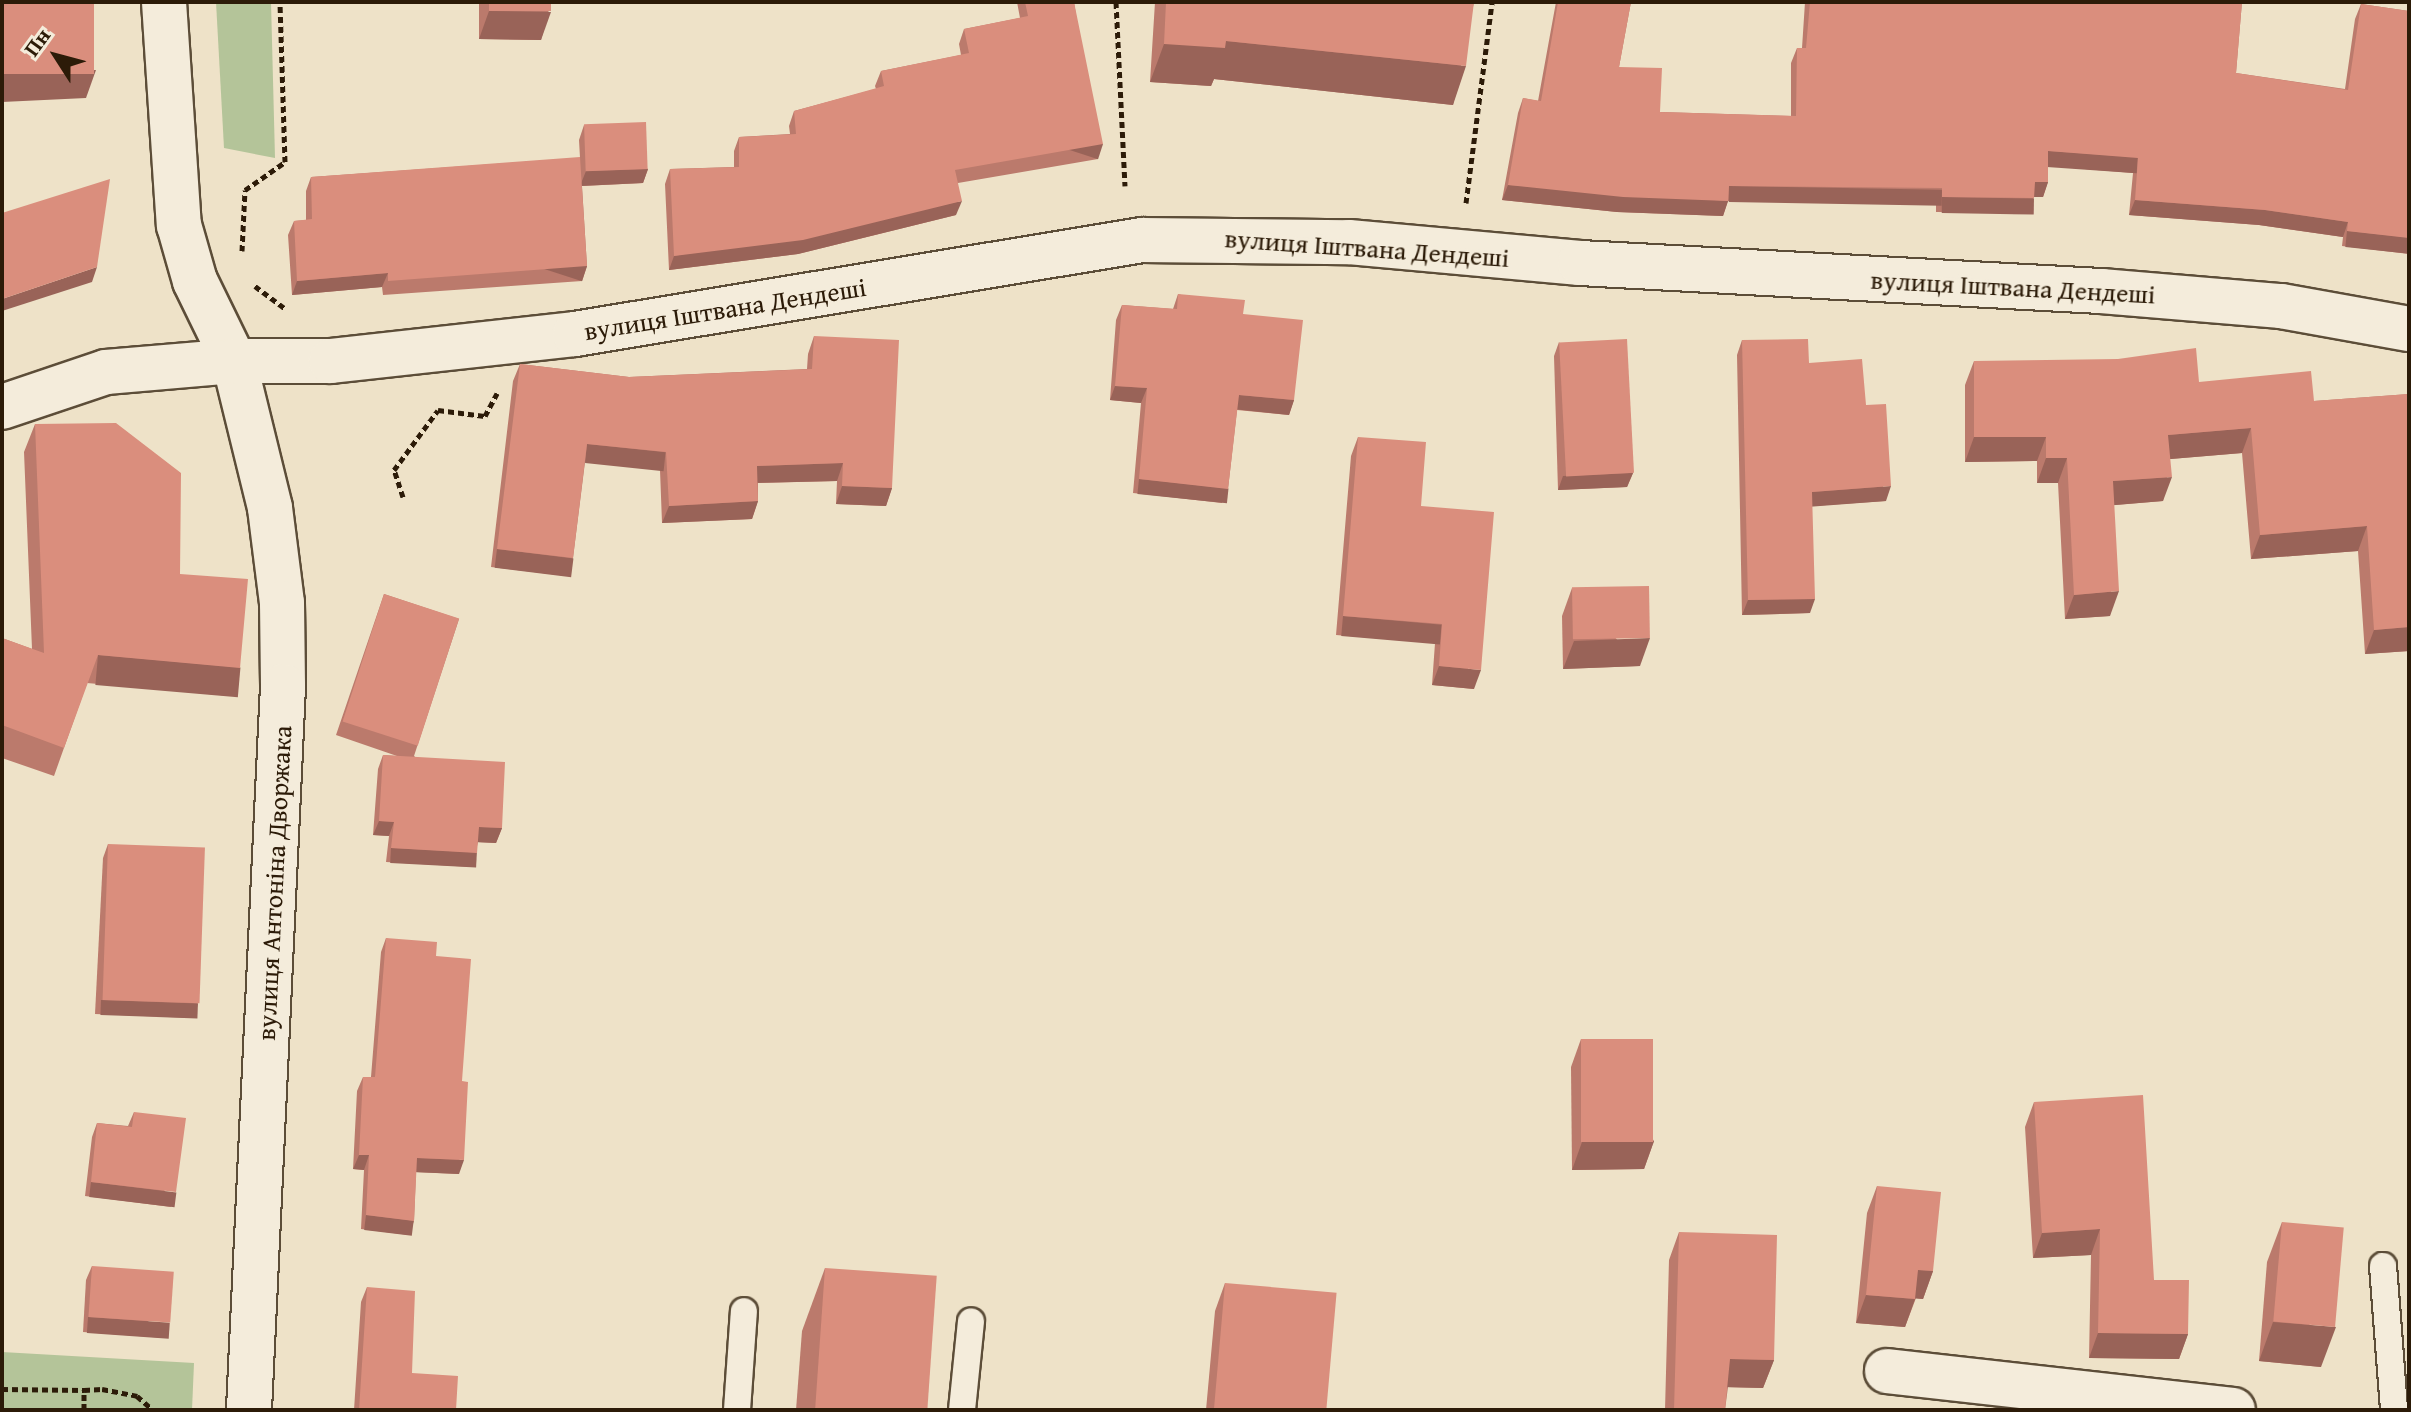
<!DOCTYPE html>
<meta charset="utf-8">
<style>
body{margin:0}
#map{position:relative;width:2411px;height:1412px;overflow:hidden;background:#eee2c8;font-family:"Gentium Book Plus",serif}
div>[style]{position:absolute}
.green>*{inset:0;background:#b4c499}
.path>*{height:5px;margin-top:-2.5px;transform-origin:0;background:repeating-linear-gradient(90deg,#2c1b08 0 6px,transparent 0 10px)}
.roads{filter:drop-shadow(2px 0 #5c4d38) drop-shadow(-2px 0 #5c4d38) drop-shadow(0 2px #5c4d38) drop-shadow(0 -2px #5c4d38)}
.service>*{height:26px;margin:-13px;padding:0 13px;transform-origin:13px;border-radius:13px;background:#f4ecdb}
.minor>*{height:44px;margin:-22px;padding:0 22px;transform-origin:22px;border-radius:22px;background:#f4ecdb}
.tertiary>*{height:44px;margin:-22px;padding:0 22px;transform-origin:22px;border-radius:22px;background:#f4ecdb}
.wall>*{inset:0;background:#bb7a6c}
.shaded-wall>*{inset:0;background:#996358;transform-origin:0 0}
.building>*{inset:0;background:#da8e7d;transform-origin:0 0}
span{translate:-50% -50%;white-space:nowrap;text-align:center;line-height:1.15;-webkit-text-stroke:6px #f4ecdb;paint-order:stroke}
.street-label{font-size:26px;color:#2c1b08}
.frame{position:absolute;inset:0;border:4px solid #2c1b08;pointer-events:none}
.north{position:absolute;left:16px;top:16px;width:80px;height:80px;-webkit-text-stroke:6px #f4ecdb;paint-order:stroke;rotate:306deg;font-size:22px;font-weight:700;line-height:32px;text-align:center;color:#2c1b08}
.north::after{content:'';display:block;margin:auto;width:28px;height:36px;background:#2c1b08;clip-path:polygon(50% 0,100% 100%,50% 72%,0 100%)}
</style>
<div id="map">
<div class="green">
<div style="clip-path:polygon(216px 2px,271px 2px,275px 158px,224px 148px)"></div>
<div style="clip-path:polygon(2px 1352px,194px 1363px,192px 1410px,2px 1410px)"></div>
</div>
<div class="path">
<div style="left:1116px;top:2px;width:184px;rotate:87.2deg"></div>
<div style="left:1466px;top:203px;width:203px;rotate:-82.6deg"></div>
<div style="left:242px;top:251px;width:61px;rotate:-87.2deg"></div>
<div style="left:245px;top:190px;width:49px;rotate:-35deg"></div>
<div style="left:285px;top:162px;width:160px;rotate:-91.8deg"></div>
<div style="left:255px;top:286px;width:38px;rotate:37deg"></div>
<div style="left:403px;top:497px;width:28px;rotate:-108deg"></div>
<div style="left:394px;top:470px;width:74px;rotate:-53.7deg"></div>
<div style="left:438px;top:410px;width:47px;rotate:7.3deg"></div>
<div style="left:485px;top:416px;width:26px;rotate:-62deg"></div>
<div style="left:2px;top:1389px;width:82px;rotate:0.7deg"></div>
<div style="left:84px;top:1410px;width:20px;rotate:-90deg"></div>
<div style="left:84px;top:1390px;width:18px;rotate:-3deg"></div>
<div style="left:102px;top:1389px;width:36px;rotate:11deg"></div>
<div style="left:137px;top:1396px;width:21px;rotate:41deg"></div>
</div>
<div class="roads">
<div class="service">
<div style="left:2383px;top:1266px;width:144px;rotate:85.6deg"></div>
<div style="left:737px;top:1410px;width:99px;rotate:-86deg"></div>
<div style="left:962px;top:1410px;width:89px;rotate:-84.2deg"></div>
</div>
<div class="minor">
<div style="left:1887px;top:1371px;width:348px;rotate:6.4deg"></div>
</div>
<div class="tertiary">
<div style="left:164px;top:2px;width:224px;rotate:86.2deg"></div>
<div style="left:179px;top:225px;width:58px;rotate:74.1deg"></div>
<div style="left:195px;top:281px;width:89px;rotate:64deg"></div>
<div style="left:234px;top:361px;width:151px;rotate:76.2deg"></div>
<div style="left:270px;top:508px;width:96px;rotate:82.8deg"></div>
<div style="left:282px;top:603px;width:83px;rotate:89.3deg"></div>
<div style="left:283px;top:686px;width:725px;rotate:92.69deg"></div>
<div style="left:2px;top:407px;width:110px;rotate:-18.6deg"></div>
<div style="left:106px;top:372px;width:128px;rotate:-4.9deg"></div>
<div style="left:234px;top:361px;width:97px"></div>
<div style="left:331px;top:361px;width:245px;rotate:-6.3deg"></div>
<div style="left:575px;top:334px;width:575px;rotate:-9.41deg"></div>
<div style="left:1142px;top:240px;width:207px;rotate:0.6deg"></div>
<div style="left:1349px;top:242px;width:232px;rotate:5.2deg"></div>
<div style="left:1580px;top:263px;width:522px;rotate:3.08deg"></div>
<div style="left:2101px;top:291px;width:181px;rotate:4.8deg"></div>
<div style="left:2281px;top:306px;width:130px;rotate:10.2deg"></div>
</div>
</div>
<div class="wall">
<div style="clip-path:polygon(479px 2px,551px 2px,541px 40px,479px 39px)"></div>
<div style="clip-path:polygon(1017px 2px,1074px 2px,1098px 159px,958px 183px,956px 215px,798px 254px,669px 270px,665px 184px,670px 169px,734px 167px,734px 151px,739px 137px,790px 134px,789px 126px,794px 111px,876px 89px,875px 86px,881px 71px,961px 55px,959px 44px,964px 29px,1020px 18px)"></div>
<div style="clip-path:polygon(1155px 2px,1474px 2px,1453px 105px,1214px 79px,1211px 86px,1150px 82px)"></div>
<div style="clip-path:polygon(1556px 2px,1631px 2px,1619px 67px,1660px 112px,1791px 116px,1791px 63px,1797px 48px,1802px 48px,1805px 2px,2242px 2px,2236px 73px,2345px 89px,2355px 19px,2361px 4px,2409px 11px,2409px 254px,2342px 246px,2343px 237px,2259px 225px,2129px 215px,2133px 173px,2048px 166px,2048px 182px,2043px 197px,2034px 197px,2029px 213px,1936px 212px,1936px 203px,1728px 201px,1723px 216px,1617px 212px,1502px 200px,1518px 113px,1523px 98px,1538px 101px)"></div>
<div style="clip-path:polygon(584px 125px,648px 169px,643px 183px,582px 186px,587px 266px,582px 281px,383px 295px,382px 287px,292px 295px,288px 235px,294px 221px,306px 220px,306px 191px,311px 177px,580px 158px,579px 140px)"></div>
<div style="clip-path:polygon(1178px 294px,1243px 314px,1294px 400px,1289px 415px,1237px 410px,1228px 489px,1222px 503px,1133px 493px,1141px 403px,1110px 400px,1116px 320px,1122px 305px,1173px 309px)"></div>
<div style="clip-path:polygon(814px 336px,892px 488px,886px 506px,836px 504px,837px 481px,758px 483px,758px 501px,752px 519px,662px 523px,660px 470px,585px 462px,573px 558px,567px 576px,491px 567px,513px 381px,520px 364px,629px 377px,807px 369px,808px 354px)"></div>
<div style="clip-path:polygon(1742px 340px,1809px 363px,1866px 405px,1886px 501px,1812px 506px,1810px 613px,1742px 615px,1737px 355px)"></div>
<div style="clip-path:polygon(1559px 342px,1633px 473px,1627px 487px,1558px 490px,1554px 356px)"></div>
<div style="clip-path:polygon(1974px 361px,2199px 382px,2314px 401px,2409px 394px,2409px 651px,2365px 654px,2358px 551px,2251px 559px,2242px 453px,2170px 459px,2163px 501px,2114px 505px,2110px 616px,2065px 619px,2058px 483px,2037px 483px,2037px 461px,1965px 462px,1965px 385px)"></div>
<div style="clip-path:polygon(35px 424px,180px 574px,240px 668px,230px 696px,87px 683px,54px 776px,2px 758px,2px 638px,32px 649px,24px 452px)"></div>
<div style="clip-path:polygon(1358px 437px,1421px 506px,1474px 689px,1432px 685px,1435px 643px,1336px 635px,1351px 456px)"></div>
<div style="clip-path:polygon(1572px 588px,1640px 666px,1563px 669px,1562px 616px)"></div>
<div style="clip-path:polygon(384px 594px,459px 619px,414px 756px,502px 828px,496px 843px,478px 842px,472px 867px,386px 862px,389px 836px,373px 835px,378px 769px,383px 755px,397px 756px,336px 735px)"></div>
<div style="clip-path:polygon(108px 844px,198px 1004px,192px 1018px,95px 1014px,103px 858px)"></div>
<div style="clip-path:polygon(386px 938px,436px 956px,462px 1081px,459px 1174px,416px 1172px,414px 1221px,409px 1235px,361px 1229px,364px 1170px,353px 1169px,357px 1091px,363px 1077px,371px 1077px,381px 952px)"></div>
<div style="clip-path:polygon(1581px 1039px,1654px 1141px,1644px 1169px,1572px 1170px,1571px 1067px)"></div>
<div style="clip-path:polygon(2034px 1102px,2154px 1280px,2188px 1334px,2179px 1359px,2089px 1358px,2091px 1255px,2033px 1258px,2025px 1127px)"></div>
<div style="clip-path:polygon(134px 1112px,171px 1207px,85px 1196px,92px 1137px,97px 1123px,128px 1126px)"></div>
<div style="clip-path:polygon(1877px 1186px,1933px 1271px,1923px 1299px,1916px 1298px,1905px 1327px,1856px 1323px,1867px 1213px)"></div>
<div style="clip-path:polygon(2282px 1222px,2321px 1367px,2259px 1361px,2267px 1262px)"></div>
<div style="clip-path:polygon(1679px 1232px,1774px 1360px,1763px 1388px,1728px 1387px,1725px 1410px,1665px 1410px,1669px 1260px)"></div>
<div style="clip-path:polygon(92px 1266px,165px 1338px,83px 1332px,86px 1280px)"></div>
<div style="clip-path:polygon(825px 1268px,928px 1410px,796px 1410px,802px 1331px)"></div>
<div style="clip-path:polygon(1225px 1283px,1326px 1410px,1206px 1410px,1215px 1311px)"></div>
<div style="clip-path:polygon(367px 1287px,412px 1373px,456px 1410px,354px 1410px,361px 1302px)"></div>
</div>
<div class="shaded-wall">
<div style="clip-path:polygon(489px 11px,551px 12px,541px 40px,479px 39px)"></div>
<div style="clip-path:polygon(1226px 41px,1466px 66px,1453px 105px,1214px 79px,1211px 86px,1150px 82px,1164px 44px)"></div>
<div style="clip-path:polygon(96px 70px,86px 98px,2px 102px,2px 74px)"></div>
<div style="left:1103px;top:144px;width:16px;height:150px;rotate:108deg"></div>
<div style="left:2048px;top:151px;width:90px;height:16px;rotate:4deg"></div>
<div style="clip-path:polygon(648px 169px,643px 183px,580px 186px,586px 171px)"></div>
<div style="clip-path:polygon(2035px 182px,2048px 182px,2043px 197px,2029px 197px)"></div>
<div style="clip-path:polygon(1508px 185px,1728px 201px,1723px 216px,1617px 212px,1502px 200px)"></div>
<div style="left:1729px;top:186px;width:213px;height:16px;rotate:1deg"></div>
<div style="left:1942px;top:197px;width:92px;height:16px;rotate:1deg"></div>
<div style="clip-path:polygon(2135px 200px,2265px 210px,2348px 222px,2343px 237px,2259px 225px,2129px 215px)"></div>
<div style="clip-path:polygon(962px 201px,956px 215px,798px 254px,669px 270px,674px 256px)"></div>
<div style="left:2347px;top:231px;width:62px;height:16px;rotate:6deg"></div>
<div style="left:587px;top:266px;width:16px;height:200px;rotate:108deg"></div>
<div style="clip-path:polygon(97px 267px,92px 282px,2px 311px,2px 299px)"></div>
<div style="clip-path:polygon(388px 273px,382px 287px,292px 295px,297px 281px)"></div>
<div style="clip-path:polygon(1115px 386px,1147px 388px,1141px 403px,1110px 400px)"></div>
<div style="clip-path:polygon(1239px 395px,1294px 400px,1289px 415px,1233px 409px)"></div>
<div style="clip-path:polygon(2251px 428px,2242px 453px,2159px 460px,2168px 435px)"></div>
<div style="clip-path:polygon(1974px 437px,2046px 437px,2037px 461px,1965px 462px)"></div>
<div style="left:587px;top:444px;width:79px;height:19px;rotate:6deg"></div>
<div style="clip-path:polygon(2046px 458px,2067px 458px,2058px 483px,2037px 483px)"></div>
<div style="clip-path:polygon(843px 463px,837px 481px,751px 483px,757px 466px)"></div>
<div style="clip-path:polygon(1633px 473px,1627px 487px,1558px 490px,1563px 476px)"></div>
<div style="clip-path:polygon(2172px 477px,2163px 501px,2104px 506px,2113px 481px)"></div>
<div style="left:1139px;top:479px;width:90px;height:15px;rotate:6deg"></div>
<div style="clip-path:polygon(842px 486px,892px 488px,886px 506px,836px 504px)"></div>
<div style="clip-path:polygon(1891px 486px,1886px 501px,1807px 507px,1812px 492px)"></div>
<div style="clip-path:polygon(758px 501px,752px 519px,662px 523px,669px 506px)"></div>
<div style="clip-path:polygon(2367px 526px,2358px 551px,2251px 559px,2260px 535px)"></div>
<div style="left:497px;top:549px;width:77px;height:19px;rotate:7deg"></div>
<div style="clip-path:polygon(2119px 591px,2110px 616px,2065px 619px,2074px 595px)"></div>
<div style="clip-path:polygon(1815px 599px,1810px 613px,1742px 615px,1748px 600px)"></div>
<div style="left:1343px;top:616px;width:99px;height:20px;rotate:5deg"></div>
<div style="clip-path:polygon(2409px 627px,2409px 651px,2365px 654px,2374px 630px)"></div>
<div style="clip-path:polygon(1650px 638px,1640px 666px,1563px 669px,1574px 641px)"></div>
<div style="left:98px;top:655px;width:143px;height:30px;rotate:5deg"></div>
<div style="clip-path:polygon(1439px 666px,1481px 670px,1474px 689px,1432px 685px)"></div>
<div style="clip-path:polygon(379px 821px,394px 822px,389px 836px,373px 835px)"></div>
<div style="clip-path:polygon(479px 827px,502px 828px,496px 843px,473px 842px)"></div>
<div style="left:391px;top:848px;width:86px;height:15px;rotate:3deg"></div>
<div style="left:101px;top:1000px;width:97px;height:15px;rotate:2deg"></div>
<div style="clip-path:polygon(1654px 1141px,1644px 1169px,1572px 1170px,1582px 1142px)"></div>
<div style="clip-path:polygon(359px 1155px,369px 1155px,364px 1170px,353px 1169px)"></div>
<div style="clip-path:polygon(417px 1158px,464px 1160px,459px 1174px,412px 1172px)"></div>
<div style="left:91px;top:1182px;width:86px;height:15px;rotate:7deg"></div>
<div style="left:366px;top:1215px;width:48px;height:15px;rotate:7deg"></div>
<div style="clip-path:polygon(2100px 1229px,2091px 1255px,2033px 1258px,2042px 1233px)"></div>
<div style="clip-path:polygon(1918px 1270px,1933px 1271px,1923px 1299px,1908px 1298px)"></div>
<div style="clip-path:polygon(1866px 1295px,1915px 1299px,1905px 1327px,1856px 1323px)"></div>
<div style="left:88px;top:1317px;width:82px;height:16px;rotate:4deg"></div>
<div style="clip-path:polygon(2273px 1322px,2336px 1327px,2321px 1367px,2259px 1361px)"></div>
<div style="clip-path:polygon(2098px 1333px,2188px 1334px,2179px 1359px,2089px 1358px)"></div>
<div style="clip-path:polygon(1730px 1359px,1774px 1360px,1763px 1388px,1720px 1387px)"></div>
</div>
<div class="building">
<div style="left:2px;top:2px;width:92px;height:72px"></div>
<div style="left:489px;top:2px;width:62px;height:9px"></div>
<div style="clip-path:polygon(1025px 2px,1074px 2px,1103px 144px,955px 170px,962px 201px,803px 240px,674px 256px,670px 169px,739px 167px,739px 137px,796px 134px,794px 111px,884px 86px,881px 71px,969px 53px,964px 29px,1028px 16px)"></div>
<div style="clip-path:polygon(1166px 2px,1474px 2px,1466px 66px,1226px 41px,1225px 48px,1164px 44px)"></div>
<div style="clip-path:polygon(1558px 2px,1631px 2px,1619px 67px,1662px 68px,1660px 112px,1796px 116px,1797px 48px,1806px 48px,1810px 2px,2242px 2px,2236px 73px,2348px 90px,2361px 4px,2409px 11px,2409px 238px,2347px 231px,2348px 222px,2265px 210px,2135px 200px,2138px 158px,2048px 151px,2048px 182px,2035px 182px,2034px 198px,1942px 197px,1942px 188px,1729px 186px,1728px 201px,1623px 197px,1508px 185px,1523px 98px,1541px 101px)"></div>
<div style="left:646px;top:122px;width:47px;height:62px;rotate:88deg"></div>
<div style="clip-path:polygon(580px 157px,587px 266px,388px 281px,388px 273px,297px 281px,294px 221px,312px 219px,311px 177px)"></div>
<div style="clip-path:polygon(110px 179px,97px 267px,2px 299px,2px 213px)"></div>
<div style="clip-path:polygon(1178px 294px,1245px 300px,1243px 314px,1303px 320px,1294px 400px,1239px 395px,1228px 489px,1139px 479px,1147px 388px,1115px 386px,1122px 305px,1177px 309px)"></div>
<div style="clip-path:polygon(814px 336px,899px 340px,892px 488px,842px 486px,843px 463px,757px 466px,758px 501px,669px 506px,666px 452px,587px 444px,573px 558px,497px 549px,520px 364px,629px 377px,812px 369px)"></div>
<div style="left:1627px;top:339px;width:134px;height:68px;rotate:87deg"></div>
<div style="clip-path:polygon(1808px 339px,1809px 363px,1862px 359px,1866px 405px,1886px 404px,1891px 486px,1812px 492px,1815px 599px,1748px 600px,1742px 340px)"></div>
<div style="clip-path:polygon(2196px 348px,2199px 382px,2311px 371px,2314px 401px,2409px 394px,2409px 627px,2374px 630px,2367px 526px,2260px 535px,2251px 428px,2168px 435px,2172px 477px,2113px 481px,2119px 591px,2074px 595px,2067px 458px,2046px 458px,2046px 437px,1974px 437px,1974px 361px,2118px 359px)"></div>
<div style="clip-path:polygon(116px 423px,181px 473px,180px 574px,248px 579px,240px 668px,98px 655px,64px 748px,2px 725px,2px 638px,44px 653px,35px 424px)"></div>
<div style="clip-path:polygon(1358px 437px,1426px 442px,1421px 506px,1494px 512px,1481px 670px,1439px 666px,1442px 624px,1343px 616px)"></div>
<div style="left:1649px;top:586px;width:52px;height:77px;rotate:89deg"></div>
<div style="left:384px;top:594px;width:79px;height:134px;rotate:18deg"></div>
<div style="clip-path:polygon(383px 755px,505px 762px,502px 828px,479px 827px,477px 853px,391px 848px,394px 822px,379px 821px)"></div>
<div style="left:108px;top:844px;width:97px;height:156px;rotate:2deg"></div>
<div style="clip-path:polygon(386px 938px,437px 942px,436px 956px,471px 959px,462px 1081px,468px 1082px,464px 1160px,417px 1158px,414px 1221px,366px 1215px,369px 1155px,359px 1155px,363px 1077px,375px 1077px)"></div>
<div style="left:1581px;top:1039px;width:72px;height:103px"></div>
<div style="clip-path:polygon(2143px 1095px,2154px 1280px,2189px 1280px,2188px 1334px,2098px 1333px,2100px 1229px,2042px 1233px,2034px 1102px)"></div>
<div style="clip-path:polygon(134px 1112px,186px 1118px,176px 1192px,91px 1182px,97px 1123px,132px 1127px)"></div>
<div style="clip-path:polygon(1877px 1186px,1941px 1192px,1933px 1271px,1918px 1270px,1915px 1299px,1866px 1295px)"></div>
<div style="left:2282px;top:1222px;width:62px;height:100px;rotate:5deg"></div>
<div style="clip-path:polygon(1679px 1232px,1777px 1235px,1774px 1360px,1730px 1359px,1725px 1410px,1674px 1410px)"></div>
<div style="left:92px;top:1266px;width:82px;height:51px;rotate:4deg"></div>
<div style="left:825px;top:1268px;width:112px;height:142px;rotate:4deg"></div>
<div style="left:1225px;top:1283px;width:112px;height:127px;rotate:5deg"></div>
<div style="clip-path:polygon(367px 1287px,415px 1291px,412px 1373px,458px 1376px,456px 1410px,359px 1410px)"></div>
</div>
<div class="street-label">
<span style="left:1367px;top:248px;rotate:4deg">вулиця Іштвана Дендеші</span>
<span style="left:2013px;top:287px;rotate:3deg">вулиця Іштвана Дендеші</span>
<span style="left:725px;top:309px;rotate:-9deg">вулиця Іштвана Дендеші</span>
<span style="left:274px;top:883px;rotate:-87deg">вулиця Антоніна Дворжака</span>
</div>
<div class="frame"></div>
<div class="north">Пн</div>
</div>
